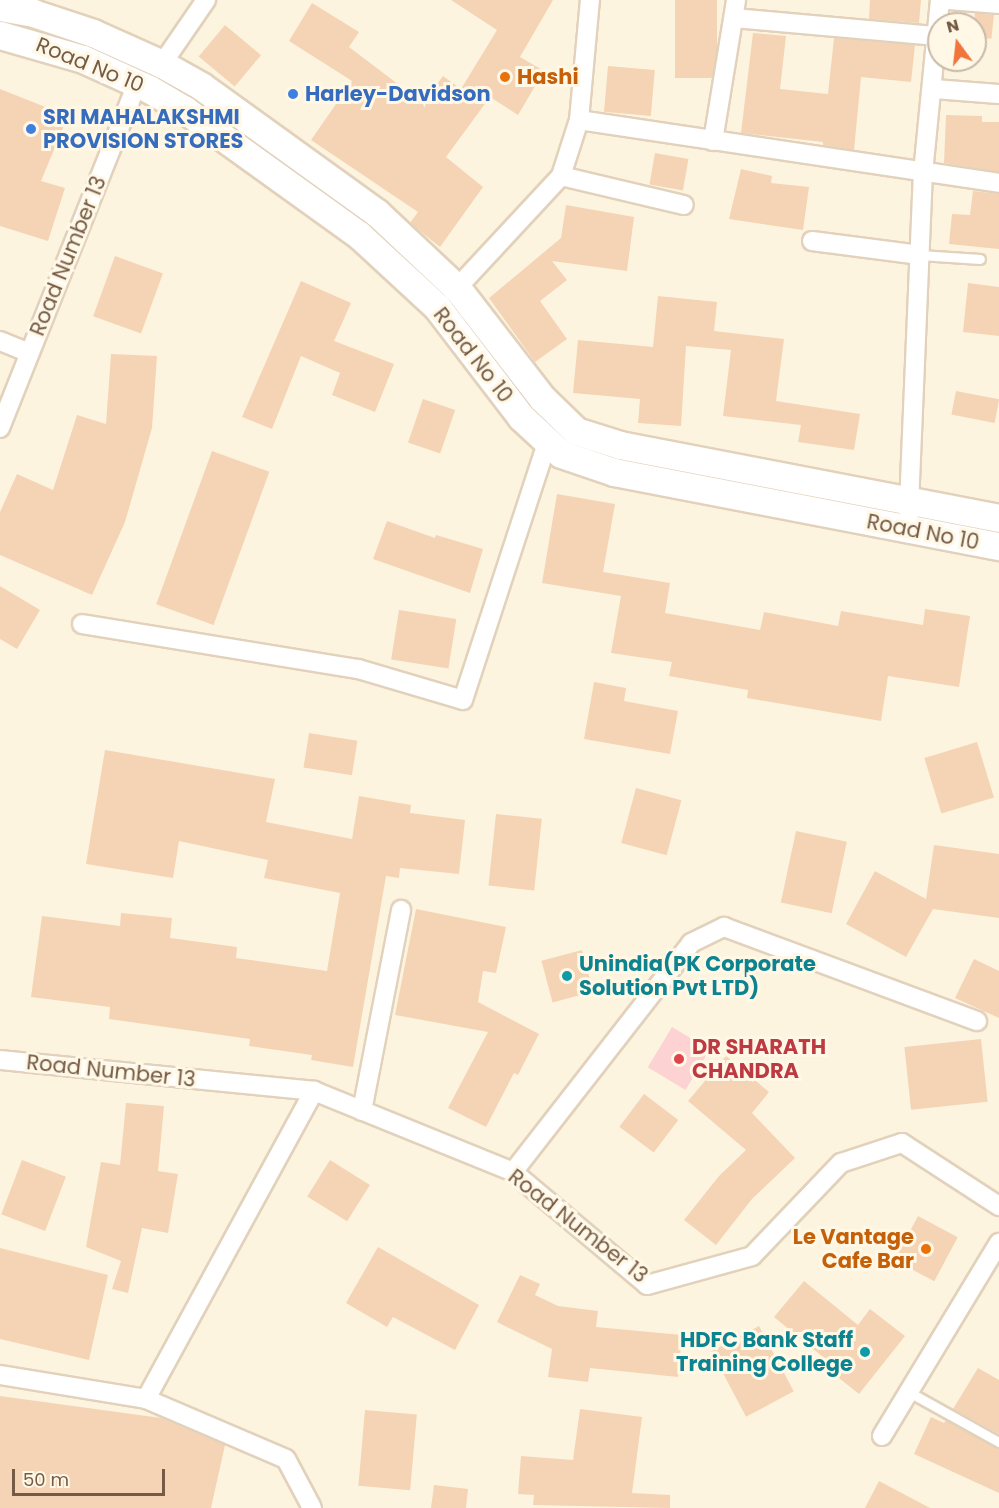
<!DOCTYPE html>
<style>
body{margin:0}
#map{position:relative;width:999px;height:1508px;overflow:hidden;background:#fdf4df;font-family:Poppins,sans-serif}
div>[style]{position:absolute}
.medical>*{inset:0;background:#fcd2d3;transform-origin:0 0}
.building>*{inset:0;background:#f4d4b5;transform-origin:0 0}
.roads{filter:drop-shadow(2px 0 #e2d1bb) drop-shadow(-2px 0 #e2d1bb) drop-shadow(0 2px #e2d1bb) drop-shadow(0 -2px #e2d1bb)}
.lane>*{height:9px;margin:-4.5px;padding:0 4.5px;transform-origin:4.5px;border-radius:4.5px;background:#fff}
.street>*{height:18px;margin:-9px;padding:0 9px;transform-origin:9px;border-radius:9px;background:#fff}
.secondary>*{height:27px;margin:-13.5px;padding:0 13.5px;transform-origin:13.5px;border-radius:13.5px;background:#fff}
.dots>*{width:16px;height:16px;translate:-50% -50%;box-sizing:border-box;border:3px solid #fff8e6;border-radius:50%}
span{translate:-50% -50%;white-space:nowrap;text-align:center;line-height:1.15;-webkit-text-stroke:6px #fff8e6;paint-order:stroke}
.street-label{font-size:21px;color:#755b46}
.food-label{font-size:21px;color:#c56008;font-weight:700}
.left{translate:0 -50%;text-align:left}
.right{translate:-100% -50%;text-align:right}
.shop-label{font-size:21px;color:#366cbe;font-weight:700}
.culture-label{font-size:21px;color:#0d838f;font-weight:700}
.health-label{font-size:21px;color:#be3a42;font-weight:700}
.north{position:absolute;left:927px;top:12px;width:60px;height:60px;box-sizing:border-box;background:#fff8e6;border:2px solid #c8b9a6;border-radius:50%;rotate:345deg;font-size:16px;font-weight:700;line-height:24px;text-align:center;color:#755b46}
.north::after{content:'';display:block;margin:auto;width:21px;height:27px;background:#ef753c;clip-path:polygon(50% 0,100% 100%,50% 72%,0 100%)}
.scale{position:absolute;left:12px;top:1469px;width:153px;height:27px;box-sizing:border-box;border:3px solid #755b46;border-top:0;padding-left:8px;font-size:18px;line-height:21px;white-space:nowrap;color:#755b46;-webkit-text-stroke:4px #fff8e6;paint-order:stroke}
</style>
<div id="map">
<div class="medical">
<div style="left:672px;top:1027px;width:44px;height:47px;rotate:31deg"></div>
</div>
<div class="building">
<div style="clip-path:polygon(451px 0,553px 0,520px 57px,544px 71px,518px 115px,490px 97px,446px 157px,483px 187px,440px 247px,410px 223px,418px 212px,311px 140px,352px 81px,289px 41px,312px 3px,359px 32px,349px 47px,423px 103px,443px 76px,461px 89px,497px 30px)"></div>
<div style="left:675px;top:0;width:42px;height:78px"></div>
<div style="clip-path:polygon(870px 0,921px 0,919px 23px,869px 19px)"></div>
<div style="left:975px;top:13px;width:19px;height:24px;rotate:6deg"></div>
<div style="left:225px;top:25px;width:47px;height:41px;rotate:40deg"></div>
<div style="clip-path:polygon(753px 33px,786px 36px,780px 89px,828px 94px,834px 38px,915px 45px,911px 82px,861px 77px,854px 150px,823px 145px,823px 142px,741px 133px)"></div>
<div style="left:608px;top:66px;width:47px;height:46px;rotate:5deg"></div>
<div style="clip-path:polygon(0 89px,68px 116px,41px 181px,65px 188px,48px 241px,0 226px)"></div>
<div style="clip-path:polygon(946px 115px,982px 116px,982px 122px,999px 122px,999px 172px,944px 163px)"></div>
<div style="left:655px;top:153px;width:34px;height:32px;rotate:10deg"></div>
<div style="clip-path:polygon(741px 169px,772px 176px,771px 183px,809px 187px,803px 230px,729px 219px)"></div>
<div style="clip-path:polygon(973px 191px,999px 194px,999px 249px,949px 244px,952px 214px,970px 215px)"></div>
<div style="clip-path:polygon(566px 205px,634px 217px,627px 271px,552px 261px,567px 280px,540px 301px,567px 339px,535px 362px,489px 298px,561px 238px)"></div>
<div style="left:115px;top:256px;width:51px;height:64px;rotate:20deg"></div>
<div style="clip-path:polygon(301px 281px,351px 303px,334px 341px,394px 364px,375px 412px,332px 395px,340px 373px,301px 356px,272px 429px,242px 417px)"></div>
<div style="clip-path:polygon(968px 283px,999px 287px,999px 336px,963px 332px)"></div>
<div style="clip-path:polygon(658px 296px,717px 302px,714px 331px,784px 339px,776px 401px,860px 414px,854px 450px,798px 442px,801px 425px,723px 416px,731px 350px,686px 346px,681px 426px,638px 423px,640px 399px,573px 393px,578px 340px,653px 347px)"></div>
<div style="clip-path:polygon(111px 354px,157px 356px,152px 428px,125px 522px,92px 595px,0 555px,0 512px,17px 474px,53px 490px,77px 415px,106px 424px)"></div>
<div style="left:956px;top:391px;width:44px;height:24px;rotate:11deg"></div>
<div style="left:423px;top:399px;width:34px;height:46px;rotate:19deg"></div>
<div style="left:212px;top:451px;width:61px;height:163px;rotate:20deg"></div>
<div style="clip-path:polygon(557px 494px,615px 504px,603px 572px,670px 583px,665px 613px,760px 630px,764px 612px,838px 626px,841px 611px,923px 625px,925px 609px,970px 616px,959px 687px,888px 676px,881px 721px,747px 698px,748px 690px,669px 676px,672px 662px,611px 653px,621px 596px,542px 583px)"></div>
<div style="clip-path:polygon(387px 521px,435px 538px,436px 535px,483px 549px,470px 593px,373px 559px)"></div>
<div style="clip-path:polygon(0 586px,40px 610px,17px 649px,0 639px)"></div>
<div style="left:399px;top:610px;width:58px;height:50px;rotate:9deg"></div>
<div style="clip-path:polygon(594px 682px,626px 688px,624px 701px,678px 711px,670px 754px,584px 739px)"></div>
<div style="left:309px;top:733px;width:49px;height:35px;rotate:9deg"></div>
<div style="left:977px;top:742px;width:58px;height:55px;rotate:73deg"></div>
<div style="clip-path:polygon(105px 750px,275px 779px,266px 822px,352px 839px,359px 796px,411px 805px,410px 813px,465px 820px,459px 874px,400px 868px,399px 878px,386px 876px,353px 1067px,311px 1060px,312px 1055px,249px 1046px,250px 1039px,109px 1019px,110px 1007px,31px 997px,42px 916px,120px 926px,121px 913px,172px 918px,170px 938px,237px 947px,236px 958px,327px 971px,340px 893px,264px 878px,268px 860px,179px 841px,173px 878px,86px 864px)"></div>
<div style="left:636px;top:788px;width:47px;height:57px;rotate:15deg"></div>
<div style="left:496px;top:814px;width:46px;height:72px;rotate:6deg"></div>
<div style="left:796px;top:831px;width:52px;height:73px;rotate:12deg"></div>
<div style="clip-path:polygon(934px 845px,999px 854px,999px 918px,933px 909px,906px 957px,846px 924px,875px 871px,926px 899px)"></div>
<div style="clip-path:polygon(416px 909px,506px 927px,496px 973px,483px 971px,478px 1002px,539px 1034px,518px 1075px,514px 1073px,486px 1127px,448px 1108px,488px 1032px,395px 1015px)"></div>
<div style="left:582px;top:950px;width:43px;height:42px;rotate:75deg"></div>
<div style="clip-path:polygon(974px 959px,999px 971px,999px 1018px,955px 998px)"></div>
<div style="left:981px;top:1039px;width:63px;height:77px;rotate:84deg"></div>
<div style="clip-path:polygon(726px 1056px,769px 1092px,752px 1113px,795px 1158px,752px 1199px,716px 1245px,684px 1220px,719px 1176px,746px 1150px,688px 1101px)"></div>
<div style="left:644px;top:1094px;width:43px;height:41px;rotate:37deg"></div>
<div style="clip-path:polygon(126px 1103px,164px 1106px,158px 1171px,178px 1174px,168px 1233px,142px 1228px,128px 1293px,112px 1289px,121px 1261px,86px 1247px,101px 1162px,120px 1165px)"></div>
<div style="left:22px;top:1160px;width:47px;height:58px;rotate:21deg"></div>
<div style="left:330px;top:1160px;width:47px;height:43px;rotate:32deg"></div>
<div style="left:918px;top:1216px;width:45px;height:50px;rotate:28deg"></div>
<div style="clip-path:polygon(378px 1247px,479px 1305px,455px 1350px,393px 1317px,387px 1327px,346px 1303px)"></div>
<div style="clip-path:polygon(0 1248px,108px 1275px,89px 1360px,0 1339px)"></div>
<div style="clip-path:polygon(520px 1275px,540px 1284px,535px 1295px,558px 1306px,598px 1311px,596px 1327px,682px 1335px,678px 1377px,590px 1368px,588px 1382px,548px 1377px,552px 1349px,497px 1322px)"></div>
<div style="clip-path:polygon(804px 1281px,858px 1325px,870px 1309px,905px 1336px,859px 1394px,825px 1367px,829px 1362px,774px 1317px)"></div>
<div style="left:759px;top:1326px;width:74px;height:54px;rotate:62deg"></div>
<div style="clip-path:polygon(978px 1368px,999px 1380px,999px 1434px,953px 1409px)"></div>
<div style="clip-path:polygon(0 1396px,161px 1418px,225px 1445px,211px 1508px,0 1508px)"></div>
<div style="clip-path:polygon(580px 1409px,642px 1417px,632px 1493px,670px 1495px,670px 1508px,533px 1505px,534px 1495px,518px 1494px,521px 1456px,573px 1460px)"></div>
<div style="left:365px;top:1410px;width:52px;height:76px;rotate:5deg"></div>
<div style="clip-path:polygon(931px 1417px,944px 1423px,946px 1420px,999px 1449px,999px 1493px,914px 1454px)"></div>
<div style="clip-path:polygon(879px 1481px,930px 1508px,865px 1508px)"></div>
<div style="clip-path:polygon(434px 1485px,468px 1489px,466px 1508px,431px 1508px)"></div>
</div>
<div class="roads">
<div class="lane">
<div style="left:920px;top:255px;width:60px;rotate:3.8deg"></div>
<div style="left:909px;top:1392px;width:103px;rotate:29.1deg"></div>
</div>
<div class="street">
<div style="left:949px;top:0;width:50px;rotate:4.6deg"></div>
<div style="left:734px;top:18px;width:204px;rotate:5.1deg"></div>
<div style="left:162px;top:64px;width:78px;rotate:-55.5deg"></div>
<div style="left:934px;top:89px;width:65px;rotate:4.4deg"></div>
<div style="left:579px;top:120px;width:425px;rotate:8.5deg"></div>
<div style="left:713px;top:141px;width:143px;rotate:-80.7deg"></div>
<div style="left:561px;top:176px;width:126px;rotate:13.3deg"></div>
<div style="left:812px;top:241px;width:109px;rotate:7.4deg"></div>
<div style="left:457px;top:288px;width:153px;rotate:-47.1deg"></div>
<div style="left:561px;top:176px;width:59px;rotate:-72.2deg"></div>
<div style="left:579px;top:120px;width:121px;rotate:-84.8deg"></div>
<div style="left:0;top:341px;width:32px;rotate:22deg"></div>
<div style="left:0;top:428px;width:371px;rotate:-68.3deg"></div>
<div style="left:908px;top:529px;width:356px;rotate:-87.6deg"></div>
<div style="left:923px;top:173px;width:174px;rotate:-84.4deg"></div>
<div style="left:82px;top:624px;width:280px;rotate:9.3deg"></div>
<div style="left:358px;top:669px;width:109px;rotate:16.4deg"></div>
<div style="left:463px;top:700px;width:270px;rotate:-71.9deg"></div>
<div style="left:0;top:1060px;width:316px;rotate:5.6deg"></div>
<div style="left:314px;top:1091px;width:215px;rotate:22.1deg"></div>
<div style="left:513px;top:1172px;width:175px;rotate:40.1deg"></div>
<div style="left:647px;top:1285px;width:109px;rotate:-15.4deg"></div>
<div style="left:752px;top:1256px;width:129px;rotate:-46.3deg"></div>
<div style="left:841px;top:1163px;width:64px;rotate:-18.2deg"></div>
<div style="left:902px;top:1143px;width:116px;rotate:33deg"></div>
<div style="left:362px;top:1111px;width:205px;rotate:-79deg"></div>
<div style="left:513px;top:1172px;width:290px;rotate:-52.1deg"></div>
<div style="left:691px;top:943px;width:37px;rotate:-26deg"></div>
<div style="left:724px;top:927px;width:270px;rotate:20.4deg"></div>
<div style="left:0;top:1375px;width:148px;rotate:9.3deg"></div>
<div style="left:146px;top:1399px;width:152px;rotate:23.2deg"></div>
<div style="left:286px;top:1459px;width:55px;rotate:62deg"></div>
<div style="left:146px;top:1399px;width:351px;rotate:-61.4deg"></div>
<div style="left:882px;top:1436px;width:226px;rotate:-58.8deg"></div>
</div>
<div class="secondary">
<div style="left:0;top:7px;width:34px;rotate:10deg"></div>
<div style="left:33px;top:13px;width:63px;rotate:18.4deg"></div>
<div style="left:93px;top:33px;width:76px;rotate:24.2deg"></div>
<div style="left:162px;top:64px;width:45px;rotate:29.4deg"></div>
<div style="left:201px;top:86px;width:217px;rotate:35.8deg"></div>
<div style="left:377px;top:213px;width:110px;rotate:43.2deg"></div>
<div style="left:457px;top:288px;width:139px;rotate:52.3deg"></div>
<div style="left:542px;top:398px;width:47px;rotate:44.1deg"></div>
<div style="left:576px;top:431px;width:46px;rotate:17.7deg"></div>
<div style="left:620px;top:445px;width:386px;rotate:10.9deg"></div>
<div style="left:0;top:35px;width:86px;rotate:16.1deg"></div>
<div style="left:83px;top:59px;width:72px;rotate:24.4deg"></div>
<div style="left:149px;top:89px;width:42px;rotate:30.3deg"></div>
<div style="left:185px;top:110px;width:214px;rotate:35.7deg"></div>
<div style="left:359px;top:235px;width:106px;rotate:42.7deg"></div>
<div style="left:437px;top:307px;width:138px;rotate:52.6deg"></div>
<div style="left:521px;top:417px;width:54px;rotate:42.8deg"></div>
<div style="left:561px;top:454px;width:56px;rotate:18.8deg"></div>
<div style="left:614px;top:472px;width:392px;rotate:10.9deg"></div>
</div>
</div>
<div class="dots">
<div style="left:505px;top:77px;background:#e8710a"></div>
<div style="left:293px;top:94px;background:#3f7fe0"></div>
<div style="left:31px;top:129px;background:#3f7fe0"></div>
<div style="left:567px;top:976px;background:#0f9aa8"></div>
<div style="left:679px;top:1059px;background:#e0444e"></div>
<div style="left:926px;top:1249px;background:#e8710a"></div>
<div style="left:865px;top:1352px;background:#0f9aa8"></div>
</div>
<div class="street-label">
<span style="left:90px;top:65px;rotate:22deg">Road No 10</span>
<span style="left:68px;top:256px;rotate:-68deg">Road Number 13</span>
<span style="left:473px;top:355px;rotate:52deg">Road No 10</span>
<span style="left:923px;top:532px;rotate:11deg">Road No 10</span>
<span style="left:111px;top:1071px;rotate:6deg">Road Number 13</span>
<span style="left:578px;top:1226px;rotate:38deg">Road Number 13</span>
</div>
<div class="food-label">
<span class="left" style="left:517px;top:77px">Hashi</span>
<span class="right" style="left:914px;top:1249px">Le Vantage<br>Cafe Bar</span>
</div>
<div class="shop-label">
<span class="left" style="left:305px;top:94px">Harley-Davidson</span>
<span class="left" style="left:43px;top:129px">SRI MAHALAKSHMI<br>PROVISION STORES</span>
</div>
<div class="culture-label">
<span class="left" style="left:579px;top:976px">Unindia(PK Corporate<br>Solution Pvt LTD)</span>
<span class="right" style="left:853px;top:1352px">HDFC Bank Staff<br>Training College</span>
</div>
<div class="health-label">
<span class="left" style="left:692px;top:1059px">DR SHARATH<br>CHANDRA</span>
</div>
<div class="north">N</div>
<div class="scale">50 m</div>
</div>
